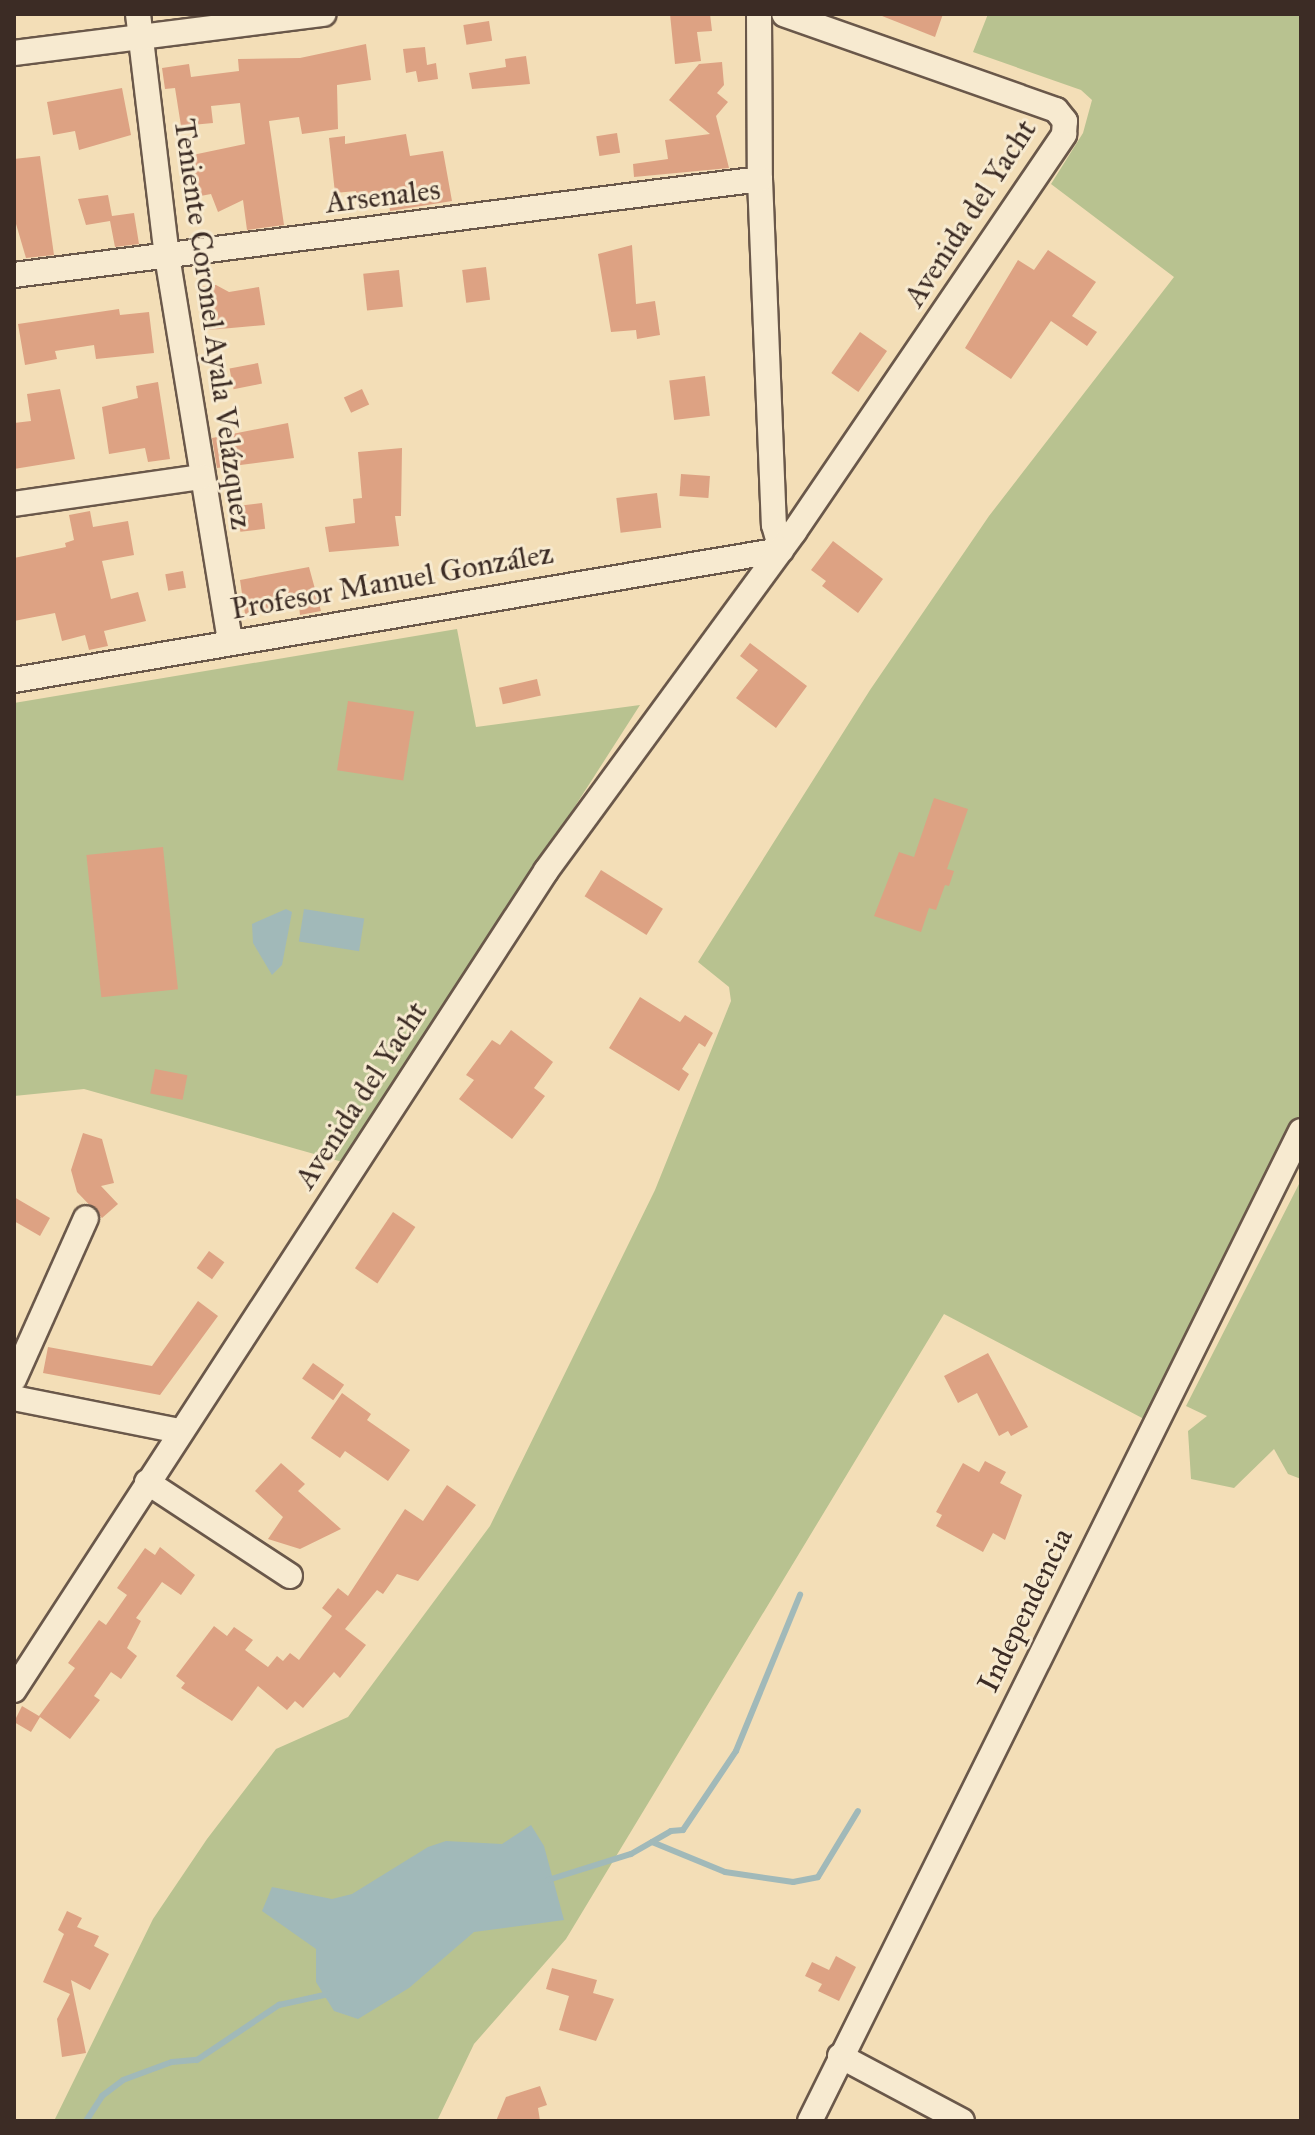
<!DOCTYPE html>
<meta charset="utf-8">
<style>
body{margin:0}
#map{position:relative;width:1315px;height:2135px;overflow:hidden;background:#f3deb7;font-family:"IM FELL Great Primer",serif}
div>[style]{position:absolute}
.green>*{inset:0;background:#b8c290}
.water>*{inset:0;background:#a1b9b9;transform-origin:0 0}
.stream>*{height:6px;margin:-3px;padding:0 3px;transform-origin:3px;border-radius:3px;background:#a1b9b9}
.building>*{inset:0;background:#dda283;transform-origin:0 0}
.roads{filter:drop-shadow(2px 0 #6a584a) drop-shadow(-2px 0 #6a584a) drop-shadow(0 2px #6a584a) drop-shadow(0 -2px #6a584a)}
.minor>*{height:24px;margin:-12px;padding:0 12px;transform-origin:12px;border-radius:12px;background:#f7ead0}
span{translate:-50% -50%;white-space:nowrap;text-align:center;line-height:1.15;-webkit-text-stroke:6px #f7ead0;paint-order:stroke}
.street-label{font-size:30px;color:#3c2c25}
.frame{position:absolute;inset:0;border:16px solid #3c2c25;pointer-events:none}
</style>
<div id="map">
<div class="green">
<div style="clip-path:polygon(988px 14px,1301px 14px,1301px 1113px,1144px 1419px,944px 1314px,566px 1939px,474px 2044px,437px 2121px,54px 2121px,153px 1919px,207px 1839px,276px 1749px,348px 1717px,490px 1526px,655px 1190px,731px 1001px,729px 987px,698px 962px,870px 690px,989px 516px,1174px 277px,1051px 184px,1083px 133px,1092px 100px,1081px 90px,973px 52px)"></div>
<div style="clip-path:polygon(457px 629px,476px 727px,640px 705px,346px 1163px,84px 1089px,14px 1096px,14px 703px)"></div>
<div style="clip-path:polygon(1301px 1180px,1301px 1479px,1288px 1474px,1274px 1449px,1234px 1488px,1191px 1479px,1188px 1431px,1207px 1416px,1186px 1406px)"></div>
</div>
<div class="water">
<div style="clip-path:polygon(286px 909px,292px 912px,282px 965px,272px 975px,253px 943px,252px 924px)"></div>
<div style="left:304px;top:909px;width:61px;height:33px;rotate:9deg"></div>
<div style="clip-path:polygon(531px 1825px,544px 1846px,564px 1920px,474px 1932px,409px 1988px,358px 2019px,334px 2011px,316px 1982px,316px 1949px,262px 1911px,272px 1887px,332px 1899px,352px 1894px,428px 1847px,446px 1841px,502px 1844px)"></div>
</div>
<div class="stream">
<div style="left:652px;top:1842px;width:79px;rotate:22.3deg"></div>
<div style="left:725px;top:1872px;width:69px;rotate:8.4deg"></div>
<div style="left:793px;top:1882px;width:25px;rotate:-11deg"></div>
<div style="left:818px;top:1877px;width:77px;rotate:-58.8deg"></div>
<div style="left:548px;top:1880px;width:87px;rotate:-17.4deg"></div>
<div style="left:631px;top:1854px;width:46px;rotate:-29.9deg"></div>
<div style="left:671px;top:1831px;width:12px;rotate:-5deg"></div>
<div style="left:683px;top:1830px;width:95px;rotate:-56.1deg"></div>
<div style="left:736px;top:1751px;width:169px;rotate:-67.7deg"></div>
<div style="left:86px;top:2121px;width:30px;rotate:-57deg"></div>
<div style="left:102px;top:2096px;width:26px;rotate:-37deg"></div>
<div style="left:123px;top:2080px;width:52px;rotate:-20.2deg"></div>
<div style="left:172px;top:2062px;width:25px;rotate:-5deg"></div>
<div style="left:197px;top:2060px;width:99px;rotate:-33.9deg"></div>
<div style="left:279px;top:2005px;width:51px;rotate:-12.4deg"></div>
</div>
<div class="building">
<div style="clip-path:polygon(670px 14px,710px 14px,712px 31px,697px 32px,701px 61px,675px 64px)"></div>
<div style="clip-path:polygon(877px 14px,943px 14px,935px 37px)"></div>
<div style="left:489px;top:21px;width:20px;height:26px;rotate:81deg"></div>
<div style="clip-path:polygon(366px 44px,371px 80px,337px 85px,338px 129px,302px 134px,299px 117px,269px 121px,284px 225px,247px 230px,243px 200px,218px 212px,211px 194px,190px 198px,183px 157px,245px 144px,240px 103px,211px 106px,213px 123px,181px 126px,175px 88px,165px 89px,162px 68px,189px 64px,191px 77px,239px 71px,238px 59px,300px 58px)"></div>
<div style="clip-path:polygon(425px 47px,427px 65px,436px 63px,438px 79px,418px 82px,416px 71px,406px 73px,403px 49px)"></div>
<div style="clip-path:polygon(526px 56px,530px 84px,472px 89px,469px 73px,506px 67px,505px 59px)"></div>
<div style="clip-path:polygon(722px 62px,724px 85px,717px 93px,728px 102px,716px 116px,729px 168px,634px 177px,633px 164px,668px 159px,665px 140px,710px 134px,669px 100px,699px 64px)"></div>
<div style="clip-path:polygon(122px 88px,131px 135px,79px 150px,75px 131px,53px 135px,47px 102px)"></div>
<div style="left:617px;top:133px;width:20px;height:21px;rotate:81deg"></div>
<div style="clip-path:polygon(406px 134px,410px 156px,443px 151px,452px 201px,390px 211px,389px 203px,357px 201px,356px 191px,335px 193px,329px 138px,345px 136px,345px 144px)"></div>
<div style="clip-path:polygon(40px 156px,54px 255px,26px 258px,14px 217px,14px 159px)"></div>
<div style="clip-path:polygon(108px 195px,112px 216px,134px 213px,139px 244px,115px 247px,110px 221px,86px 225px,78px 199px)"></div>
<div style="clip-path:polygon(632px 245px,636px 304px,655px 301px,660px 335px,637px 339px,636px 330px,611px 332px,598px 254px)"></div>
<div style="clip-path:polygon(1048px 250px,1096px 282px,1072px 316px,1097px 332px,1087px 346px,1051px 321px,1011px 379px,965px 348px,1018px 260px,1034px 270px)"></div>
<div style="left:486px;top:267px;width:33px;height:24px;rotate:83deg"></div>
<div style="left:399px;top:270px;width:37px;height:36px;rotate:84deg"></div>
<div style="clip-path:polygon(216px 285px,229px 292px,259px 287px,265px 325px,209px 330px,198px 287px)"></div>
<div style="clip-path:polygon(119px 309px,120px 315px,149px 312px,154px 353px,96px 359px,94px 345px,55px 351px,57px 359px,25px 365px,18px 324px)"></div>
<div style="left:860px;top:332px;width:33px;height:50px;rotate:35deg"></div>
<div style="left:258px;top:363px;width:21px;height:29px;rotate:79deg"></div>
<div style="left:705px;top:376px;width:40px;height:36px;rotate:83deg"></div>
<div style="clip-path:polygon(158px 382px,170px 459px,148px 462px,145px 448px,109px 454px,102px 407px,138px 398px,136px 386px)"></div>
<div style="clip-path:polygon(60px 389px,75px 459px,14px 469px,14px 423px,31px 421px,27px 394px)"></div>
<div style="left:362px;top:389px;width:17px;height:20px;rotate:65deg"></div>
<div style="clip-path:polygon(288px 423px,294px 458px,217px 468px,212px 438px)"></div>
<div style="clip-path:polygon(402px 448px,401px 516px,395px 516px,399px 546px,329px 552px,325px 527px,355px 523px,353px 499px,362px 498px,358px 452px)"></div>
<div style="left:681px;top:474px;width:29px;height:22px;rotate:4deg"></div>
<div style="left:657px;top:493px;width:35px;height:41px;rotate:83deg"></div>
<div style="left:262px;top:503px;width:26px;height:25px;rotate:83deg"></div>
<div style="clip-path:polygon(90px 511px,93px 527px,128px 521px,134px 555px,102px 561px,111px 599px,138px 592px,146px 621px,104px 631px,108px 646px,89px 650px,85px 635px,62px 641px,55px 613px,14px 621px,14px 558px,66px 547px,65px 543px,74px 540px,69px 515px)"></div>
<div style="clip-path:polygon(833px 541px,883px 579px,858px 613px,822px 586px,826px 581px,811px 570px)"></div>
<div style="clip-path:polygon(309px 567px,321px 611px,300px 615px,299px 606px,245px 614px,240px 580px)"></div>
<div style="left:183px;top:571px;width:17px;height:18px;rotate:80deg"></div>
<div style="clip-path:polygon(750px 643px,807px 686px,776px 728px,736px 698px,758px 670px,740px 656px)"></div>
<div style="left:537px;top:679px;width:17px;height:39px;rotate:77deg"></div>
<div style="left:348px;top:701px;width:67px;height:70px;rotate:9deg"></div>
<div style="clip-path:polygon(934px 798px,968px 809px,947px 869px,954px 871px,949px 886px,945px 885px,936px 910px,929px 908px,921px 932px,874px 916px,899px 852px,914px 857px)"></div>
<div style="left:163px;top:847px;width:143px;height:77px;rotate:84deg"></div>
<div style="left:601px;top:870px;width:73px;height:31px;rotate:32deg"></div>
<div style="clip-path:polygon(640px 997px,680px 1022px,685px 1015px,713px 1033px,705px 1047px,699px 1043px,682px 1069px,689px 1074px,679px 1091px,609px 1048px)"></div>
<div style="clip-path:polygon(511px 1030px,553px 1062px,534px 1088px,545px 1096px,512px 1139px,459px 1099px,474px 1080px,466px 1075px,492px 1040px,500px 1045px)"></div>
<div style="left:155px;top:1069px;width:33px;height:25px;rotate:11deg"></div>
<div style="clip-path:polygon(83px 1133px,102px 1139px,114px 1183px,101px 1186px,118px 1204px,102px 1218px,77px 1192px,71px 1170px)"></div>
<div style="clip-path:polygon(14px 1197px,50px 1218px,40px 1236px,14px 1221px)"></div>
<div style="left:393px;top:1212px;width:27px;height:68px;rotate:34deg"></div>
<div style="left:209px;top:1251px;width:19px;height:21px;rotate:36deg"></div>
<div style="clip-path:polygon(198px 1301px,218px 1316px,160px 1395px,43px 1373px,48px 1347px,152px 1366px)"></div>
<div style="clip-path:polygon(988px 1353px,1028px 1427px,1011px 1436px,1008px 1431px,999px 1436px,977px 1393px,958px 1403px,944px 1376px)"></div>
<div style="left:313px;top:1363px;width:38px;height:19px;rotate:35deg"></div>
<div style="clip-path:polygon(342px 1393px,371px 1414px,367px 1420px,410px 1450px,388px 1481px,345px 1451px,340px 1458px,311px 1438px)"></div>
<div style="clip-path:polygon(985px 1461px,1006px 1472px,1000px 1483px,1022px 1495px,1005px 1540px,993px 1533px,983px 1552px,936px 1526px,942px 1515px,936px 1512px,963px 1463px,979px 1472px)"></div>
<div style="clip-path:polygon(281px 1463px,305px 1484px,298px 1491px,341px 1529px,300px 1549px,268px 1539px,283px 1517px,255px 1491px)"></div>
<div style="clip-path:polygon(447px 1485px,476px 1505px,418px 1581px,397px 1574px,383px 1594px,377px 1590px,345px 1629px,366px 1645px,340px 1678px,334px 1672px,303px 1708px,295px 1701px,287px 1710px,258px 1686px,232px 1721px,181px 1688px,185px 1683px,176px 1676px,214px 1626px,227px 1636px,234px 1627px,253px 1640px,245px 1650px,268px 1667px,277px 1656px,283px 1661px,290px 1653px,299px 1660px,332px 1616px,322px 1608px,338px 1588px,348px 1596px,405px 1509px,423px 1521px)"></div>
<div style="clip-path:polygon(160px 1547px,195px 1575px,181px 1595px,162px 1582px,136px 1618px,141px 1621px,127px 1648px,137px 1656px,121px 1679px,111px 1672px,94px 1696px,100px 1700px,70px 1739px,40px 1717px,31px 1732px,14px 1722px,22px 1706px,39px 1716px,75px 1668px,68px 1663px,99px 1620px,106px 1625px,127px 1595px,117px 1588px,145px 1548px,155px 1555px)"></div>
<div style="clip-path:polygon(67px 1911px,82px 1918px,77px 1927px,99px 1936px,94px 1946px,109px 1954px,90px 1990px,71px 1980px,86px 2053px,62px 2057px,57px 2019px,70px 1994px,43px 1982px,64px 1934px,58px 1930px)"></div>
<div style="clip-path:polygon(836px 1956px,856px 1967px,839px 2001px,818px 1991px,822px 1984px,805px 1976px,812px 1962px,829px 1970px)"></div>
<div style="clip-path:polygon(552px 1968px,597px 1980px,593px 1993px,614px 1999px,596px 2041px,559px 2030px,569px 1996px,546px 1989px)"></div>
<div style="clip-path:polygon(540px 2086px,547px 2105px,538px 2108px,540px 2121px,496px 2121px,506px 2097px)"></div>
</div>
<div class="roads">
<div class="minor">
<div style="left:138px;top:14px;width:244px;rotate:83.2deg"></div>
<div style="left:167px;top:256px;width:391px;rotate:80.7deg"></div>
<div style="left:759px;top:14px;width:165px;rotate:89.7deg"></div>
<div style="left:760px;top:179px;width:346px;rotate:87.7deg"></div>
<div style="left:774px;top:525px;width:26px;rotate:74deg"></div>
<div style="left:14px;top:53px;width:312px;rotate:-7.2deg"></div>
<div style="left:14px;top:275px;width:752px;rotate:-7.33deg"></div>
<div style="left:14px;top:504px;width:190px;rotate:-8.2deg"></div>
<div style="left:14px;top:680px;width:778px;rotate:-9.62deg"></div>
<div style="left:14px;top:1379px;width:176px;rotate:-65.9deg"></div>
<div style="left:14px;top:1398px;width:168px;rotate:11.3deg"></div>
<div style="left:147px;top:1482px;width:171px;rotate:33.3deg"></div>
<div style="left:14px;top:1690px;width:977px;rotate:-56.99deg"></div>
<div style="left:546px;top:871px;width:420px;rotate:-53.8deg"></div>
<div style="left:794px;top:532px;width:481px;rotate:-55.8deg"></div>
<div style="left:1064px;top:134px;width:13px;rotate:-86deg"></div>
<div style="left:1065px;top:121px;width:14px;rotate:-129deg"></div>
<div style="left:1056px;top:110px;width:288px;rotate:-160.6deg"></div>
<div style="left:840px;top:2056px;width:138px;rotate:28deg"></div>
<div style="left:810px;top:2121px;width:1105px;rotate:-63.62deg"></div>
</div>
</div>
<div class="street-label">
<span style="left:383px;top:196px;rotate:-7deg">Arsenales</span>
<span style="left:970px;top:213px;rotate:-57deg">Avenida del Yacht</span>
<span style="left:213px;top:324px;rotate:82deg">Teniente Coronel Ayala Velázquez</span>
<span style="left:392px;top:581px;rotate:-10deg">Profesor Manuel González</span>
<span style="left:361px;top:1095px;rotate:-57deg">Avenida del Yacht</span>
<span style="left:1025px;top:1610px;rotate:-64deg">Independencia</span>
</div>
<div class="frame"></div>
</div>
